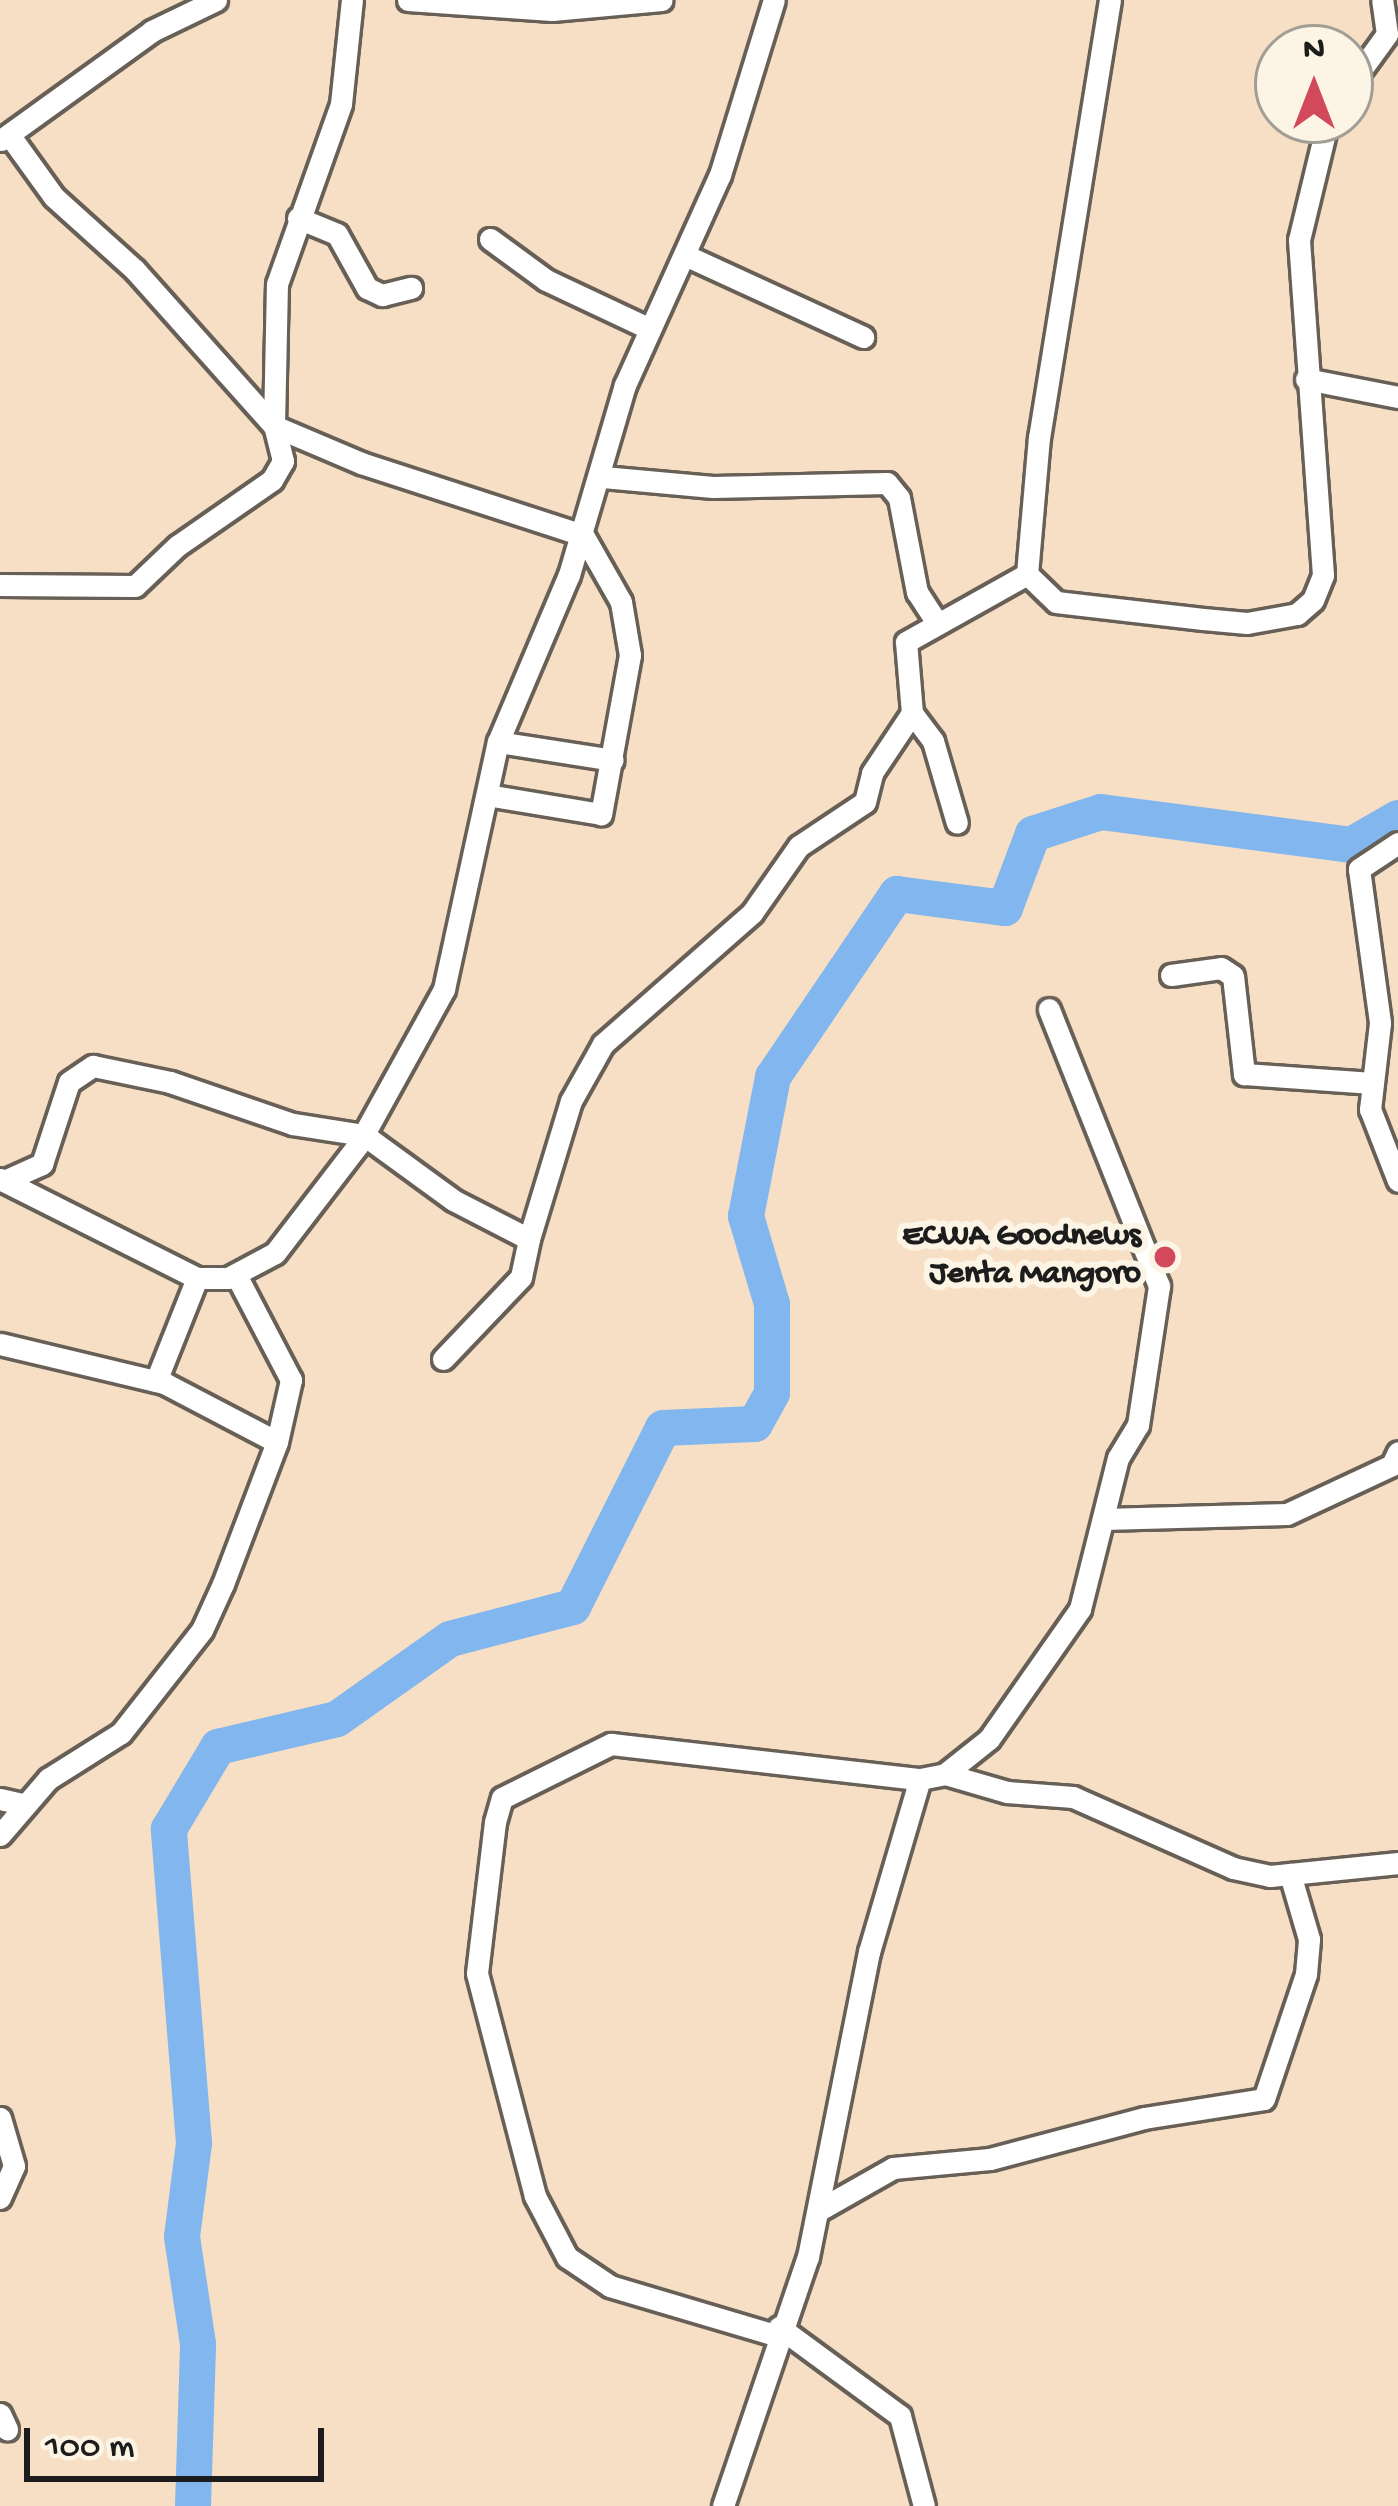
<!DOCTYPE html>
<style>
body{margin:0}
#map{position:relative;width:1398px;height:2506px;overflow:hidden;background:#f6dfc4;font-family:"Gochi Hand",sans-serif}
div>[style]{position:absolute}
.river>*{height:36px;margin:-18px;padding:0 18px;transform-origin:18px;border-radius:18px;background:#81b6ef}
.roads{filter:drop-shadow(3px 0 #686057) drop-shadow(-3px 0 #686057) drop-shadow(0 3px #686057) drop-shadow(0 -3px #686057)}
.street>*{height:21px;margin:-10.5px;padding:0 10.5px;transform-origin:10.5px;border-radius:10.5px;background:#fff}
.dots>*{width:33px;height:33px;translate:-50% -50%;box-sizing:border-box;border:6px solid #fcf5e5;border-radius:50%}
span{translate:-50% -50%;white-space:nowrap;text-align:center;line-height:1.15;-webkit-text-stroke:12px #fcf5e5;paint-order:stroke}
.poi-label{font-size:33px;color:#1c1c1c;font-weight:700}
.right{translate:-100% -50%;text-align:right}
.north{position:absolute;left:1254px;top:24px;width:120px;height:120px;box-sizing:border-box;background:#fcf5e5;border:3px solid #a29e95;border-radius:50%;rotate:0deg;font-size:33px;font-weight:700;line-height:48px;text-align:center;color:#1c1c1c}
.north::after{content:'';display:block;margin:auto;width:42px;height:54px;background:#d1495b;clip-path:polygon(50% 0,100% 100%,50% 72%,0 100%)}
.scale{position:absolute;left:24px;top:2428px;width:300px;height:54px;box-sizing:border-box;border:6px solid #1c1c1c;border-top:0;padding-left:15px;font-size:36px;line-height:42px;white-space:nowrap;color:#1c1c1c;-webkit-text-stroke:9px #fcf5e5;paint-order:stroke}
</style>
<div id="map">
<div class="river">
<div style="left:193px;top:2506px;width:162px;rotate:-88.2deg"></div>
<div style="left:198px;top:2344px;width:108px;rotate:-98.5deg"></div>
<div style="left:182px;top:2237px;width:95px;rotate:-82.7deg"></div>
<div style="left:194px;top:2143px;width:315px;rotate:-94.6deg"></div>
<div style="left:169px;top:1829px;width:96px;rotate:-59.1deg"></div>
<div style="left:218px;top:1747px;width:122px;rotate:-13.2deg"></div>
<div style="left:337px;top:1719px;width:138px;rotate:-35.3deg"></div>
<div style="left:450px;top:1639px;width:127px;rotate:-14.6deg"></div>
<div style="left:573px;top:1607px;width:200px;rotate:-63.3deg"></div>
<div style="left:663px;top:1428px;width:92px;rotate:-2.5deg"></div>
<div style="left:755px;top:1424px;width:35px;rotate:-61deg"></div>
<div style="left:772px;top:1393px;width:89px;rotate:-90deg"></div>
<div style="left:772px;top:1304px;width:92px;rotate:-106.5deg"></div>
<div style="left:746px;top:1216px;width:142px;rotate:-79deg"></div>
<div style="left:773px;top:1077px;width:221px;rotate:-55.9deg"></div>
<div style="left:897px;top:894px;width:109px;rotate:7.4deg"></div>
<div style="left:1005px;top:908px;width:79px;rotate:-69.3deg"></div>
<div style="left:1033px;top:834px;width:71px;rotate:-17.9deg"></div>
<div style="left:1101px;top:812px;width:252px;rotate:7.5deg"></div>
<div style="left:1351px;top:845px;width:54px;rotate:-29.9deg"></div>
</div>
<div class="roads">
<div class="street">
<div style="left:408px;top:0;width:144px;rotate:4deg"></div>
<div style="left:552px;top:10px;width:110px;rotate:-5.2deg"></div>
<div style="left:1350px;top:85px;width:63px;rotate:-54deg"></div>
<div style="left:1387px;top:34px;width:34px;rotate:-98deg"></div>
<div style="left:10px;top:136px;width:75px;rotate:54.2deg"></div>
<div style="left:54px;top:197px;width:109px;rotate:42deg"></div>
<div style="left:135px;top:270px;width:209px;rotate:48.3deg"></div>
<div style="left:274px;top:426px;width:95px;rotate:23deg"></div>
<div style="left:361px;top:463px;width:233px;rotate:18deg"></div>
<div style="left:583px;top:535px;width:77px;rotate:60.4deg"></div>
<div style="left:621px;top:602px;width:54px;rotate:80.4deg"></div>
<div style="left:630px;top:655px;width:162px;rotate:100.3deg"></div>
<div style="left:601px;top:814px;width:115px;rotate:-170.5deg"></div>
<div style="left:1px;top:140px;width:186px;rotate:-35.8deg"></div>
<div style="left:152px;top:31px;width:71px;rotate:-25.8deg"></div>
<div style="left:298px;top:218px;width:42px;rotate:22.3deg"></div>
<div style="left:337px;top:234px;width:62px;rotate:60.9deg"></div>
<div style="left:367px;top:288px;width:17px;rotate:25deg"></div>
<div style="left:382px;top:295px;width:30px;rotate:-14deg"></div>
<div style="left:490px;top:239px;width:69px;rotate:36.2deg"></div>
<div style="left:546px;top:280px;width:115px;rotate:25.2deg"></div>
<div style="left:687px;top:256px;width:194px;rotate:24.7deg"></div>
<div style="left:1306px;top:379px;width:94px;rotate:11.1deg"></div>
<div style="left:603px;top:477px;width:110px;rotate:5.2deg"></div>
<div style="left:713px;top:487px;width:174px;rotate:-1.3deg"></div>
<div style="left:887px;top:483px;width:19px;rotate:51deg"></div>
<div style="left:899px;top:498px;width:96px;rotate:79.2deg"></div>
<div style="left:917px;top:592px;width:33px;rotate:57deg"></div>
<div style="left:1027px;top:574px;width:40px;rotate:44deg"></div>
<div style="left:1056px;top:602px;width:148px;rotate:6.6deg"></div>
<div style="left:1203px;top:619px;width:44px;rotate:5.2deg"></div>
<div style="left:1247px;top:623px;width:51px;rotate:-10.2deg"></div>
<div style="left:1297px;top:614px;width:21px;rotate:-41deg"></div>
<div style="left:1313px;top:600px;width:27px;rotate:-68deg"></div>
<div style="left:1323px;top:575px;width:336px;rotate:-94.1deg"></div>
<div style="left:1299px;top:240px;width:123px;rotate:-76.4deg"></div>
<div style="left:0;top:585px;width:135px;rotate:0.4deg"></div>
<div style="left:135px;top:586px;width:58px;rotate:-43.6deg"></div>
<div style="left:177px;top:546px;width:116px;rotate:-34.8deg"></div>
<div style="left:272px;top:480px;width:22px;rotate:-60deg"></div>
<div style="left:283px;top:461px;width:36px;rotate:-104deg"></div>
<div style="left:274px;top:426px;width:142px;rotate:-88.8deg"></div>
<div style="left:277px;top:284px;width:191px;rotate:-70.4deg"></div>
<div style="left:341px;top:104px;width:105px;rotate:-84deg"></div>
<div style="left:912px;top:713px;width:35px;rotate:53deg"></div>
<div style="left:933px;top:741px;width:85px;rotate:73.7deg"></div>
<div style="left:498px;top:742px;width:116px;rotate:8.9deg"></div>
<div style="left:1398px;top:843px;width:47px;rotate:146.3deg"></div>
<div style="left:1359px;top:869px;width:155px;rotate:82.2deg"></div>
<div style="left:1380px;top:1023px;width:87px;rotate:96.6deg"></div>
<div style="left:1370px;top:1109px;width:77px;rotate:68.7deg"></div>
<div style="left:1171px;top:975px;width:50px;rotate:-8deg"></div>
<div style="left:1221px;top:968px;width:14px;rotate:34deg"></div>
<div style="left:1233px;top:976px;width:99px;rotate:83.6deg"></div>
<div style="left:1244px;top:1074px;width:129px;rotate:4deg"></div>
<div style="left:0;top:1179px;width:220px;rotate:26.7deg"></div>
<div style="left:197px;top:1278px;width:31px"></div>
<div style="left:228px;top:1278px;width:53px;rotate:-28deg"></div>
<div style="left:275px;top:1253px;width:136px;rotate:-52.5deg"></div>
<div style="left:358px;top:1145px;width:178px;rotate:-61.1deg"></div>
<div style="left:444px;top:989px;width:253px;rotate:-77.7deg"></div>
<div style="left:498px;top:742px;width:181px;rotate:-67deg"></div>
<div style="left:569px;top:575px;width:198px;rotate:-73.6deg"></div>
<div style="left:625px;top:385px;width:230px;rotate:-65.7deg"></div>
<div style="left:720px;top:175px;width:183px;rotate:-72.9deg"></div>
<div style="left:4px;top:1181px;width:42px;rotate:-24.1deg"></div>
<div style="left:42px;top:1164px;width:86px;rotate:-71.8deg"></div>
<div style="left:69px;top:1082px;width:29px;rotate:-34deg"></div>
<div style="left:93px;top:1066px;width:79px;rotate:11.7deg"></div>
<div style="left:170px;top:1082px;width:130px;rotate:18.9deg"></div>
<div style="left:293px;top:1124px;width:72px;rotate:8.8deg"></div>
<div style="left:364px;top:1135px;width:110px;rotate:36.1deg"></div>
<div style="left:453px;top:1200px;width:85px;rotate:27.2deg"></div>
<div style="left:529px;top:1239px;width:144px;rotate:-73.1deg"></div>
<div style="left:571px;top:1101px;width:65px;rotate:-60.7deg"></div>
<div style="left:603px;top:1044px;width:198px;rotate:-41.3deg"></div>
<div style="left:752px;top:913px;width:82px;rotate:-55deg"></div>
<div style="left:799px;top:846px;width:79px;rotate:-33.7deg"></div>
<div style="left:865px;top:802px;width:30px;rotate:-76deg"></div>
<div style="left:872px;top:773px;width:72px;rotate:-56.3deg"></div>
<div style="left:912px;top:713px;width:71px;rotate:-94.8deg"></div>
<div style="left:906px;top:642px;width:139px;rotate:-29.3deg"></div>
<div style="left:1027px;top:574px;width:137px;rotate:-85deg"></div>
<div style="left:1039px;top:438px;width:444px;rotate:-80.8deg"></div>
<div style="left:0;top:1344px;width:169px;rotate:13.4deg"></div>
<div style="left:164px;top:1383px;width:127px;rotate:27.6deg"></div>
<div style="left:443px;top:1359px;width:113px;rotate:-46.4deg"></div>
<div style="left:521px;top:1277px;width:39px;rotate:-78deg"></div>
<div style="left:156px;top:1381px;width:111px;rotate:-68.3deg"></div>
<div style="left:1104px;top:1519px;width:183px;rotate:-1.6deg"></div>
<div style="left:1287px;top:1514px;width:116px;rotate:-25deg"></div>
<div style="left:1392px;top:1465px;width:14px;rotate:-65deg"></div>
<div style="left:945px;top:1774px;width:56px;rotate:-38.5deg"></div>
<div style="left:989px;top:1739px;width:159px;rotate:-55deg"></div>
<div style="left:1080px;top:1609px;width:156px;rotate:-75.9deg"></div>
<div style="left:1118px;top:1458px;width:39px;rotate:-59deg"></div>
<div style="left:1138px;top:1425px;width:141px;rotate:-81.4deg"></div>
<div style="left:1159px;top:1286px;width:298px;rotate:-111.7deg"></div>
<div style="left:0;top:1799px;width:26px;rotate:13deg"></div>
<div style="left:0;top:1835px;width:74px;rotate:-49.4deg"></div>
<div style="left:48px;top:1779px;width:86px;rotate:-32.2deg"></div>
<div style="left:121px;top:1733px;width:131px;rotate:-51.8deg"></div>
<div style="left:202px;top:1630px;width:51px;rotate:-65.5deg"></div>
<div style="left:223px;top:1584px;width:152px;rotate:-69.2deg"></div>
<div style="left:277px;top:1442px;width:64px;rotate:-77.3deg"></div>
<div style="left:291px;top:1380px;width:119px;rotate:-117.6deg"></div>
<div style="left:0;top:2118px;width:50px;rotate:73.7deg"></div>
<div style="left:14px;top:2166px;width:35px;rotate:114deg"></div>
<div style="left:819px;top:2210px;width:85px;rotate:-29.6deg"></div>
<div style="left:893px;top:2168px;width:97px;rotate:-5.3deg"></div>
<div style="left:990px;top:2159px;width:159px;rotate:-14.9deg"></div>
<div style="left:1144px;top:2118px;width:121px;rotate:-9deg"></div>
<div style="left:1264px;top:2099px;width:132px;rotate:-71.4deg"></div>
<div style="left:1306px;top:1974px;width:35px;rotate:-85deg"></div>
<div style="left:1309px;top:1939px;width:68px;rotate:-106.3deg"></div>
<div style="left:779px;top:2327px;width:150px;rotate:36.3deg"></div>
<div style="left:900px;top:2416px;width:93px;rotate:75.1deg"></div>
<div style="left:775px;top:2335px;width:172px;rotate:-163.5deg"></div>
<div style="left:610px;top:2286px;width:52px;rotate:-146deg"></div>
<div style="left:567px;top:2257px;width:69px;rotate:-117.7deg"></div>
<div style="left:535px;top:2196px;width:230px;rotate:-104.6deg"></div>
<div style="left:477px;top:1973px;width:152px;rotate:-83.2deg"></div>
<div style="left:495px;top:1822px;width:25px;rotate:-74deg"></div>
<div style="left:502px;top:1798px;width:122px;rotate:-26.4deg"></div>
<div style="left:611px;top:1744px;width:311px;rotate:6.5deg"></div>
<div style="left:0;top:2414px;width:17px;rotate:65deg"></div>
<div style="left:723px;top:2506px;width:263px;rotate:-71.2deg"></div>
<div style="left:808px;top:2257px;width:311px;rotate:-78.7deg"></div>
<div style="left:869px;top:1952px;width:180px;rotate:-73.6deg"></div>
<div style="left:920px;top:1779px;width:25px;rotate:-11deg"></div>
<div style="left:945px;top:1774px;width:65px;rotate:16.2deg"></div>
<div style="left:1007px;top:1792px;width:66px;rotate:4.3deg"></div>
<div style="left:1073px;top:1797px;width:175px;rotate:23.9deg"></div>
<div style="left:1233px;top:1868px;width:38px;rotate:12deg"></div>
<div style="left:1270px;top:1876px;width:129px;rotate:-5.8deg"></div>
</div>
</div>
<div class="dots">
<div style="left:1165px;top:1257px;background:#d1495b"></div>
</div>
<div class="poi-label">
<span class="right" style="left:1141px;top:1257px">ECWA Goodnews<br>Jenta Mangoro</span>
</div>
<div class="north">N</div>
<div class="scale">100 m</div>
</div>
